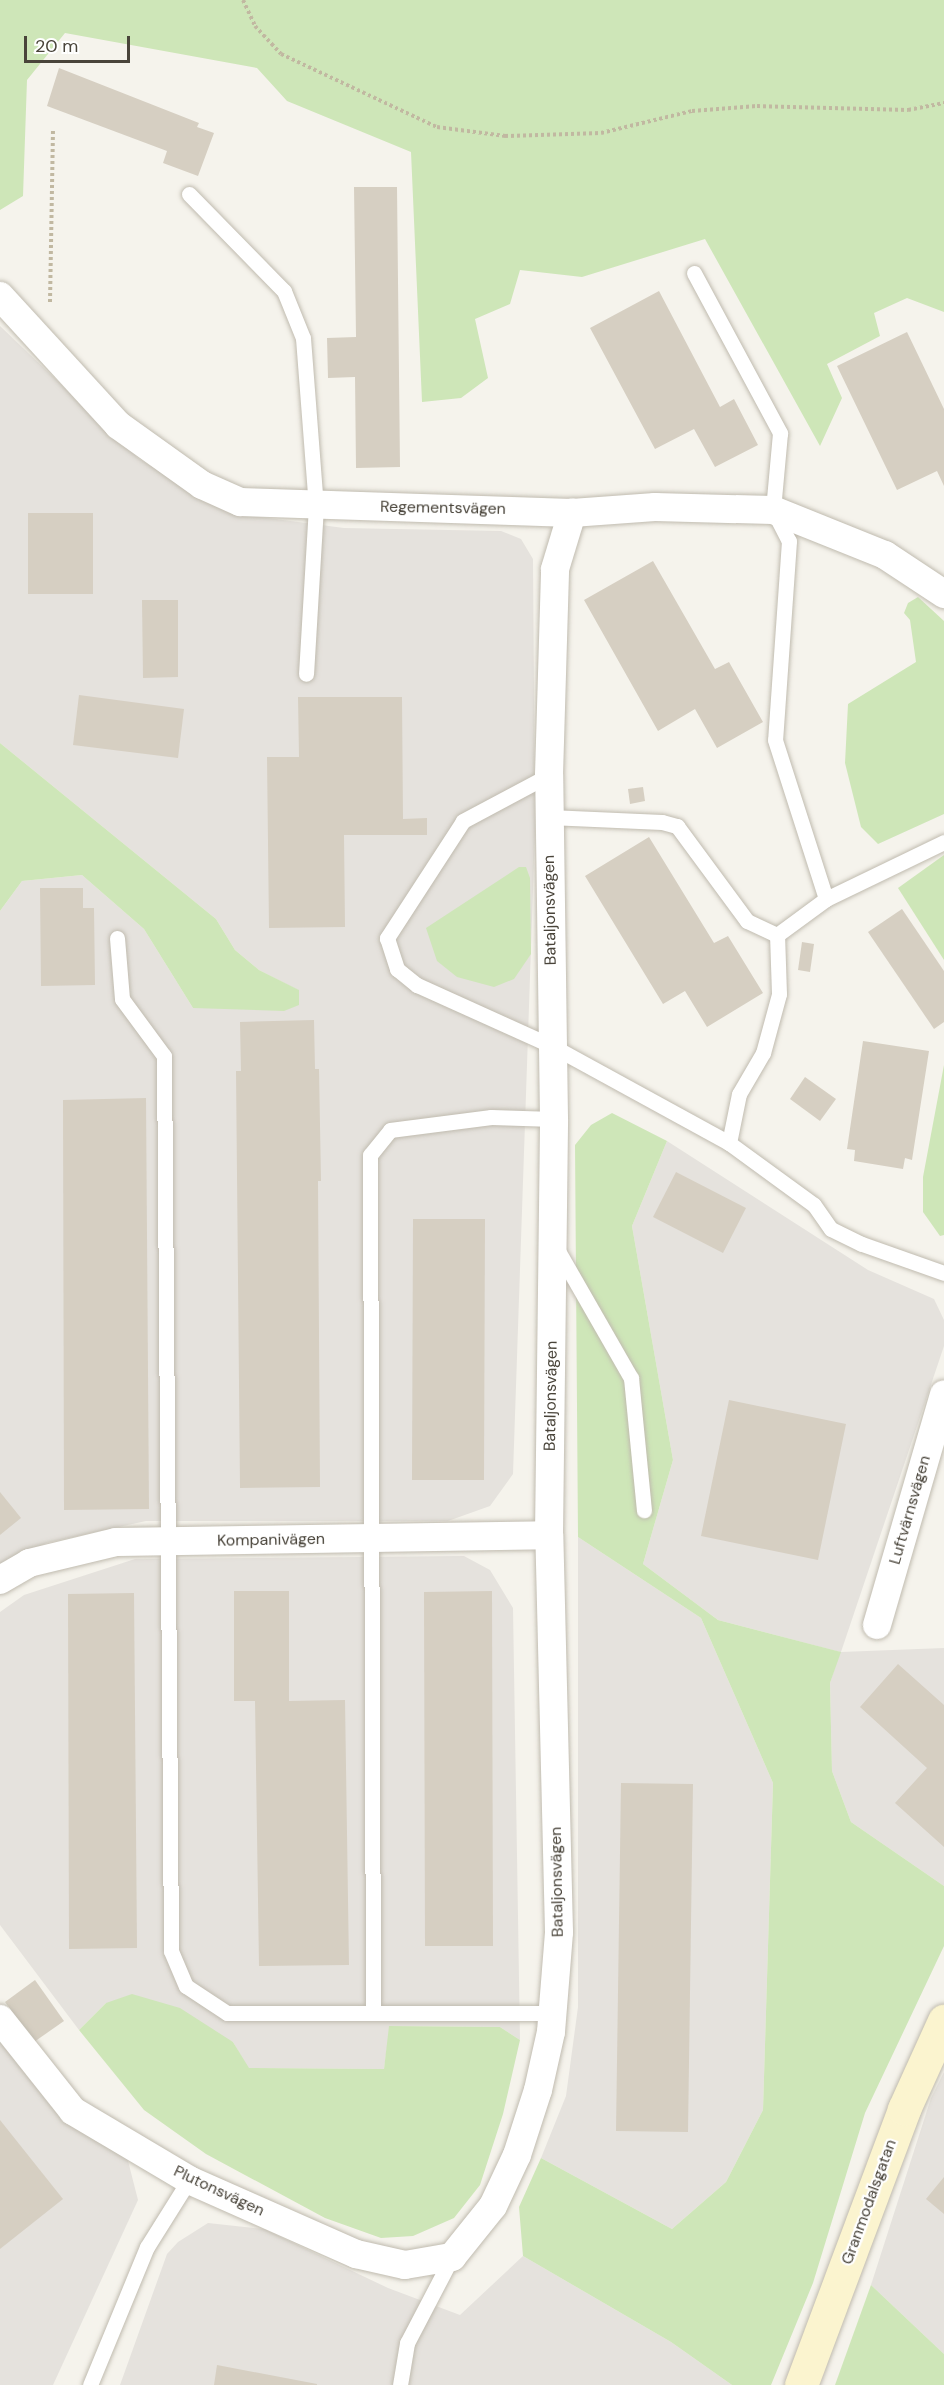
<!DOCTYPE html>
<meta charset="utf-8">
<style>
body{margin:0}
#map{position:relative;width:944px;height:2385px;overflow:hidden;background:#f5f3ec;font-family:"DM Sans",sans-serif}
div>[style]{position:absolute}
[style*='--x']{left:calc(var(--x)*1px);top:calc(var(--y)*1px);width:calc(var(--w)*1px);rotate:calc(var(--a)*1deg)}
.industrial>*{inset:0;background:#e5e2dd}
.green>*{inset:0;background:#cee6b8}
.building>*{inset:0;background:#d6cfc2}
.path>*{height:4px;margin-top:-2px;transform-origin:0;background:repeating-linear-gradient(90deg,#c1b8a1 0 3px,transparent 0 6px)}
.roads{filter:drop-shadow(0 0 2px #c0bbaf) drop-shadow(0 0 2px #c0bbaf)}
.lane>*{height:15px;margin:-7.5px;padding:0 7.5px;transform-origin:7.5px;border-radius:7.5px;background:#fff}
.street>*{height:28px;margin:-14px;padding:0 14px;transform-origin:14px;border-radius:14px;background:#fff}
.secondary>*{height:33px;margin:-16.5px;padding:0 16.5px;transform-origin:16.5px;border-radius:16.5px;background:#fbf4cf}
span{translate:-50% -50%;white-space:nowrap;text-align:center;line-height:1.15;-webkit-text-stroke:4.5px #fff;paint-order:stroke}
.street-label{font-size:16px;color:#49443a}
.scale{position:absolute;left:24px;top:36px;width:106px;height:27px;box-sizing:border-box;border:3px solid #49443a;border-top:0;padding-left:8px;font-size:18px;line-height:21px;white-space:nowrap;color:#49443a;-webkit-text-stroke:4px #fff;paint-order:stroke}
</style>
<div id="map">
<div class="industrial">
<i style="clip-path:polygon(0 326px,139px 459px,236px 514px,344px 528px,501px 531px,521px 539px,533px 559px,535px 831px,513px 1474px,490px 1506px,448px 1521px,146px 1521px,46px 1543px,0 1568px,0 911px,22px 881px,82px 875px,144px 929px,193px 1008px,298px 990px,259px 970px,235px 950px,216px 919px,0 743px)"></i>
<i style="clip-path:polygon(667px 1141px,868px 1270px,934px 1299px,944px 1320px,944px 1346px,841px 1652px,944px 1648px,944px 1886px,851px 1822px,832px 1771px,830px 1683px,840px 1652px,718px 1620px,643px 1564px,673px 1460px,632px 1226px)"></i>
<i style="clip-path:polygon(578px 1537px,701px 1618px,773px 1783px,763px 2110px,726px 2182px,672px 2229px,541px 2158px,566px 2096px,578px 2007px)"></i>
<i style="clip-path:polygon(464px 1556px,490px 1570px,513px 1608px,520px 2040px,500px 2027px,390px 2026px,384px 2069px,248px 2068px,233px 2042px,106px 2003px,79px 2030px,0 1925px,0 1612px,24px 1595px,135px 1559px)"></i>
<i style="clip-path:polygon(0 2038px,127px 2157px,138px 2200px,53px 2385px,0 2385px)"></i>
<i style="clip-path:polygon(944px 2072px,944px 2354px,871px 2285px,931px 2098px)"></i>
<i style="clip-path:polygon(208px 2223px,264px 2229px,388px 2288px,460px 2315px,523px 2256px,671px 2342px,732px 2385px,120px 2385px,167px 2254px,178px 2242px)"></i>
</div>
<div class="green">
<i style="clip-path:polygon(0 0,944px 0,944px 312px,907px 298px,874px 313px,880px 336px,827px 364px,842px 398px,820px 446px,705px 239px,582px 277px,520px 270px,510px 304px,475px 319px,488px 378px,461px 398px,422px 402px,411px 152px,287px 101px,257px 68px,65px 33px,27px 80px,23px 196px,0 210px)"></i>
<i style="clip-path:polygon(918px 597px,944px 621px,944px 814px,878px 844px,861px 827px,845px 763px,848px 704px,916px 662px,910px 620px,904px 613px,908px 603px)"></i>
<i style="clip-path:polygon(0 743px,216px 919px,235px 950px,259px 970px,299px 990px,299px 1005px,284px 1011px,193px 1008px,144px 929px,82px 875px,22px 881px,0 911px)"></i>
<i style="clip-path:polygon(944px 855px,944px 960px,898px 888px)"></i>
<i style="clip-path:polygon(519px 867px,526px 867px,530px 878px,531px 954px,514px 979px,494px 987px,457px 977px,437px 961px,426px 928px)"></i>
<i style="clip-path:polygon(944px 1065px,944px 1235px,940px 1236px,923px 1212px,923px 1177px)"></i>
<i style="clip-path:polygon(612px 1113px,667px 1141px,632px 1226px,673px 1460px,643px 1564px,718px 1620px,841px 1652px,830px 1683px,832px 1771px,851px 1822px,944px 1886px,944px 1946px,865px 2113px,813px 2283px,771px 2385px,732px 2385px,671px 2342px,523px 2256px,519px 2207px,541px 2158px,672px 2229px,726px 2182px,763px 2110px,773px 1783px,701px 1618px,578px 1537px,575px 1145px,591px 1125px)"></i>
<i style="clip-path:polygon(132px 1994px,180px 2008px,233px 2042px,249px 2068px,384px 2069px,389px 2026px,500px 2027px,520px 2040px,503px 2114px,480px 2185px,454px 2218px,413px 2236px,381px 2238px,325px 2218px,206px 2154px,144px 2110px,79px 2030px,106px 2003px)"></i>
<i style="clip-path:polygon(871px 2285px,944px 2354px,944px 2385px,835px 2385px)"></i>
</div>
<div class="building">
<i style="clip-path:polygon(59px 68px,199px 123px,197px 127px,214px 133px,198px 176px,163px 163px,167px 151px,47px 106px)"></i>
<i style="clip-path:polygon(354px 187px,397px 187px,400px 467px,356px 468px,355px 377px,328px 378px,327px 338px,356px 337px)"></i>
<i style="clip-path:polygon(659px 291px,720px 407px,734px 399px,758px 445px,715px 467px,694px 429px,655px 449px,590px 328px)"></i>
<i style="clip-path:polygon(907px 332px,944px 409px,944px 486px,937px 471px,897px 490px,837px 366px)"></i>
<i style="clip-path:polygon(28px 513px,93px 513px,93px 594px,28px 594px)"></i>
<i style="clip-path:polygon(653px 561px,715px 669px,729px 662px,763px 722px,717px 748px,695px 709px,658px 731px,584px 600px)"></i>
<i style="clip-path:polygon(142px 600px,178px 600px,178px 677px,143px 678px)"></i>
<i style="clip-path:polygon(79px 695px,184px 709px,178px 758px,73px 745px)"></i>
<i style="clip-path:polygon(298px 697px,402px 697px,403px 819px,427px 818px,427px 835px,344px 835px,345px 927px,269px 928px,267px 757px,299px 757px)"></i>
<i style="clip-path:polygon(643px 787px,645px 801px,630px 804px,628px 789px)"></i>
<i style="clip-path:polygon(649px 837px,714px 943px,728px 936px,763px 993px,707px 1027px,685px 991px,663px 1004px,585px 876px)"></i>
<i style="clip-path:polygon(40px 888px,83px 888px,83px 908px,94px 908px,95px 985px,41px 986px)"></i>
<i style="clip-path:polygon(902px 909px,944px 971px,944px 1022px,934px 1029px,868px 932px)"></i>
<i style="clip-path:polygon(802px 942px,814px 944px,810px 972px,798px 970px)"></i>
<i style="clip-path:polygon(314px 1020px,315px 1069px,319px 1069px,321px 1181px,318px 1181px,320px 1487px,240px 1488px,236px 1071px,241px 1071px,240px 1022px)"></i>
<i style="clip-path:polygon(863px 1041px,929px 1051px,912px 1160px,905px 1158px,903px 1169px,854px 1161px,855px 1150px,847px 1149px)"></i>
<i style="clip-path:polygon(805px 1077px,836px 1099px,820px 1121px,790px 1099px)"></i>
<i style="clip-path:polygon(146px 1098px,149px 1509px,64px 1510px,63px 1100px)"></i>
<i style="clip-path:polygon(676px 1172px,746px 1208px,723px 1253px,653px 1217px)"></i>
<i style="clip-path:polygon(413px 1219px,485px 1219px,484px 1480px,412px 1480px)"></i>
<i style="clip-path:polygon(729px 1400px,846px 1424px,818px 1560px,701px 1536px)"></i>
<i style="clip-path:polygon(0 1492px,21px 1518px,0 1535px)"></i>
<i style="clip-path:polygon(234px 1591px,289px 1591px,289px 1701px,345px 1700px,349px 1965px,259px 1966px,255px 1701px,234px 1701px)"></i>
<i style="clip-path:polygon(492px 1591px,493px 1946px,425px 1946px,424px 1592px)"></i>
<i style="clip-path:polygon(134px 1593px,137px 1948px,69px 1949px,68px 1594px)"></i>
<i style="clip-path:polygon(898px 1664px,944px 1705px,944px 1847px,895px 1803px,927px 1768px,860px 1707px)"></i>
<i style="clip-path:polygon(621px 1783px,693px 1784px,688px 2132px,616px 2131px)"></i>
<i style="clip-path:polygon(35px 1980px,64px 2021px,34px 2042px,5px 2002px)"></i>
<i style="clip-path:polygon(0 2120px,63px 2199px,0 2249px)"></i>
<i style="clip-path:polygon(944px 2177px,944px 2214px,926px 2199px)"></i>
<i style="clip-path:polygon(217px 2365px,317px 2384px,317px 2385px,214px 2385px)"></i>
</div>
<div class="path">
<i style="--x:243;--y:0;--w:29;--a:65"></i>
<i style="--x:255;--y:26;--w:38;--a:47"></i>
<i style="--x:281;--y:54;--w:172;--a:25.1"></i>
<i style="--x:437;--y:127;--w:69;--a:7.5"></i>
<i style="--x:505;--y:136;--w:96;--a:-1.8"></i>
<i style="--x:601;--y:133;--w:94;--a:-13.6"></i>
<i style="--x:692;--y:111;--w:65;--a:-4.4"></i>
<i style="--x:757;--y:106;--w:151;--a:1.5"></i>
<i style="--x:908;--y:110;--w:37;--a:-11"></i>
<i style="--x:50;--y:302;--w:174;--a:-89"></i>
</div>
<div class="roads">
<div class="lane">
<i style="--x:189;--y:194;--w:136;--a:45.6"></i>
<i style="--x:284;--y:291;--w:51;--a:68"></i>
<i style="--x:303;--y:338;--w:169;--a:85.6"></i>
<i style="--x:316;--y:506;--w:168;--a:93.4"></i>
<i style="--x:694;--y:273;--w:182;--a:61.7"></i>
<i style="--x:780;--y:433;--w:77;--a:95.2"></i>
<i style="--x:773;--y:510;--w:35;--a:63"></i>
<i style="--x:789;--y:541;--w:199;--a:94"></i>
<i style="--x:775;--y:740;--w:167;--a:72.2"></i>
<i style="--x:549;--y:775;--w:98;--a:151.9"></i>
<i style="--x:463;--y:821;--w:140;--a:123"></i>
<i style="--x:387;--y:938;--w:33;--a:72"></i>
<i style="--x:397;--y:969;--w:26;--a:39"></i>
<i style="--x:417;--y:985;--w:148;--a:24.3"></i>
<i style="--x:552;--y:1046;--w:202;--a:28.7"></i>
<i style="--x:729;--y:1143;--w:105;--a:36.1"></i>
<i style="--x:814;--y:1205;--w:29;--a:55"></i>
<i style="--x:831;--y:1229;--w:34;--a:26"></i>
<i style="--x:862;--y:1244;--w:87;--a:19.5"></i>
<i style="--x:549;--y:817;--w:113;--a:2.5"></i>
<i style="--x:662;--y:822;--w:16;--a:15"></i>
<i style="--x:677;--y:826;--w:118;--a:53.6"></i>
<i style="--x:747;--y:921;--w:33;--a:25"></i>
<i style="--x:117;--y:938;--w:61;--a:85.3"></i>
<i style="--x:122;--y:999;--w:71;--a:53.6"></i>
<i style="--x:164;--y:1056;--w:895;--a:89.55"></i>
<i style="--x:171;--y:1951;--w:38;--a:67"></i>
<i style="--x:186;--y:1986;--w:49;--a:33.4"></i>
<i style="--x:227;--y:2013;--w:325;--a:0"></i>
<i style="--x:729;--y:1143;--w:50;--a:-78.5"></i>
<i style="--x:739;--y:1094;--w:48;--a:-59.7"></i>
<i style="--x:763;--y:1053;--w:61;--a:-74.8"></i>
<i style="--x:779;--y:994;--w:59;--a:-91.9"></i>
<i style="--x:777;--y:935;--w:61;--a:-36.3"></i>
<i style="--x:826;--y:899;--w:131;--a:-25.8"></i>
<i style="--x:557;--y:1249;--w:149;--a:60.2"></i>
<i style="--x:631;--y:1378;--w:133;--a:84.4"></i>
<i style="--x:373;--y:2013;--w:858;--a:-90.2"></i>
<i style="--x:370;--y:1155;--w:32;--a:-51"></i>
<i style="--x:390;--y:1130;--w:102;--a:-7.3"></i>
<i style="--x:491;--y:1117;--w:63;--a:1.8"></i>
<i style="--x:90;--y:2385;--w:149;--a:-67.6"></i>
<i style="--x:147;--y:2247;--w:79;--a:-57.9"></i>
<i style="--x:400;--y:2385;--w:43;--a:-80.5"></i>
<i style="--x:407;--y:2343;--w:97;--a:-62.4"></i>
</div>
<div class="street">
<i style="--x:0;--y:296;--w:175;--a:47.5"></i>
<i style="--x:118;--y:425;--w:103;--a:35.5"></i>
<i style="--x:202;--y:485;--w:42;--a:24.1"></i>
<i style="--x:240;--y:502;--w:332;--a:1.9"></i>
<i style="--x:572;--y:513;--w:83;--a:-4.1"></i>
<i style="--x:655;--y:507;--w:118;--a:1.5"></i>
<i style="--x:773;--y:510;--w:121;--a:21.9"></i>
<i style="--x:885;--y:555;--w:71;--a:33.5"></i>
<i style="--x:0;--y:1580;--w:34;--a:-30"></i>
<i style="--x:29;--y:1563;--w:89;--a:-13.6"></i>
<i style="--x:116;--y:1542;--w:433;--a:-0.9"></i>
<i style="--x:877;--y:1625;--w:240;--a:-73.8"></i>
<i style="--x:0;--y:2019;--w:117;--a:51.6"></i>
<i style="--x:73;--y:2111;--w:135;--a:30.7"></i>
<i style="--x:189;--y:2180;--w:183;--a:23.9"></i>
<i style="--x:356;--y:2254;--w:50;--a:12.7"></i>
<i style="--x:405;--y:2265;--w:48;--a:-9.7"></i>
<i style="--x:452;--y:2257;--w:65;--a:-51.2"></i>
<i style="--x:493;--y:2206;--w:56;--a:-64.8"></i>
<i style="--x:517;--y:2155;--w:68;--a:-72.1"></i>
<i style="--x:538;--y:2090;--w:59;--a:-77.4"></i>
<i style="--x:551;--y:2032;--w:100;--a:-85.4"></i>
<i style="--x:559;--y:1932;--w:397;--a:-91.4"></i>
<i style="--x:549;--y:1535;--w:416;--a:-89.3"></i>
<i style="--x:554;--y:1119;--w:344;--a:-90.8"></i>
<i style="--x:549;--y:775;--w:206;--a:-88.3"></i>
<i style="--x:555;--y:569;--w:59;--a:-73.1"></i>
</div>
<div class="secondary">
<i style="--x:801;--y:2385;--w:295;--a:-69.5"></i>
<i style="--x:904;--y:2109;--w:97;--a:-65.6"></i>
</div>
</div>
<div class="street-label">
<span style="left:443px;top:508px;rotate:1deg">Regementsvägen</span>
<span style="left:550px;top:910px;rotate:-91deg">Bataljonsvägen</span>
<span style="left:551px;top:1396px;rotate:-89deg">Bataljonsvägen</span>
<span style="left:910px;top:1510px;rotate:-74deg">Luftvärnsvägen</span>
<span style="left:271px;top:1540px;rotate:-1deg">Kompanivägen</span>
<span style="left:557px;top:1882px;rotate:-91deg">Bataljonsvägen</span>
<span style="left:219px;top:2191px;rotate:25deg">Plutonsvägen</span>
<span style="left:869px;top:2202px;rotate:-70deg">Granmodalsgatan</span>
</div>
<div class="scale">20 m</div>
</div>
